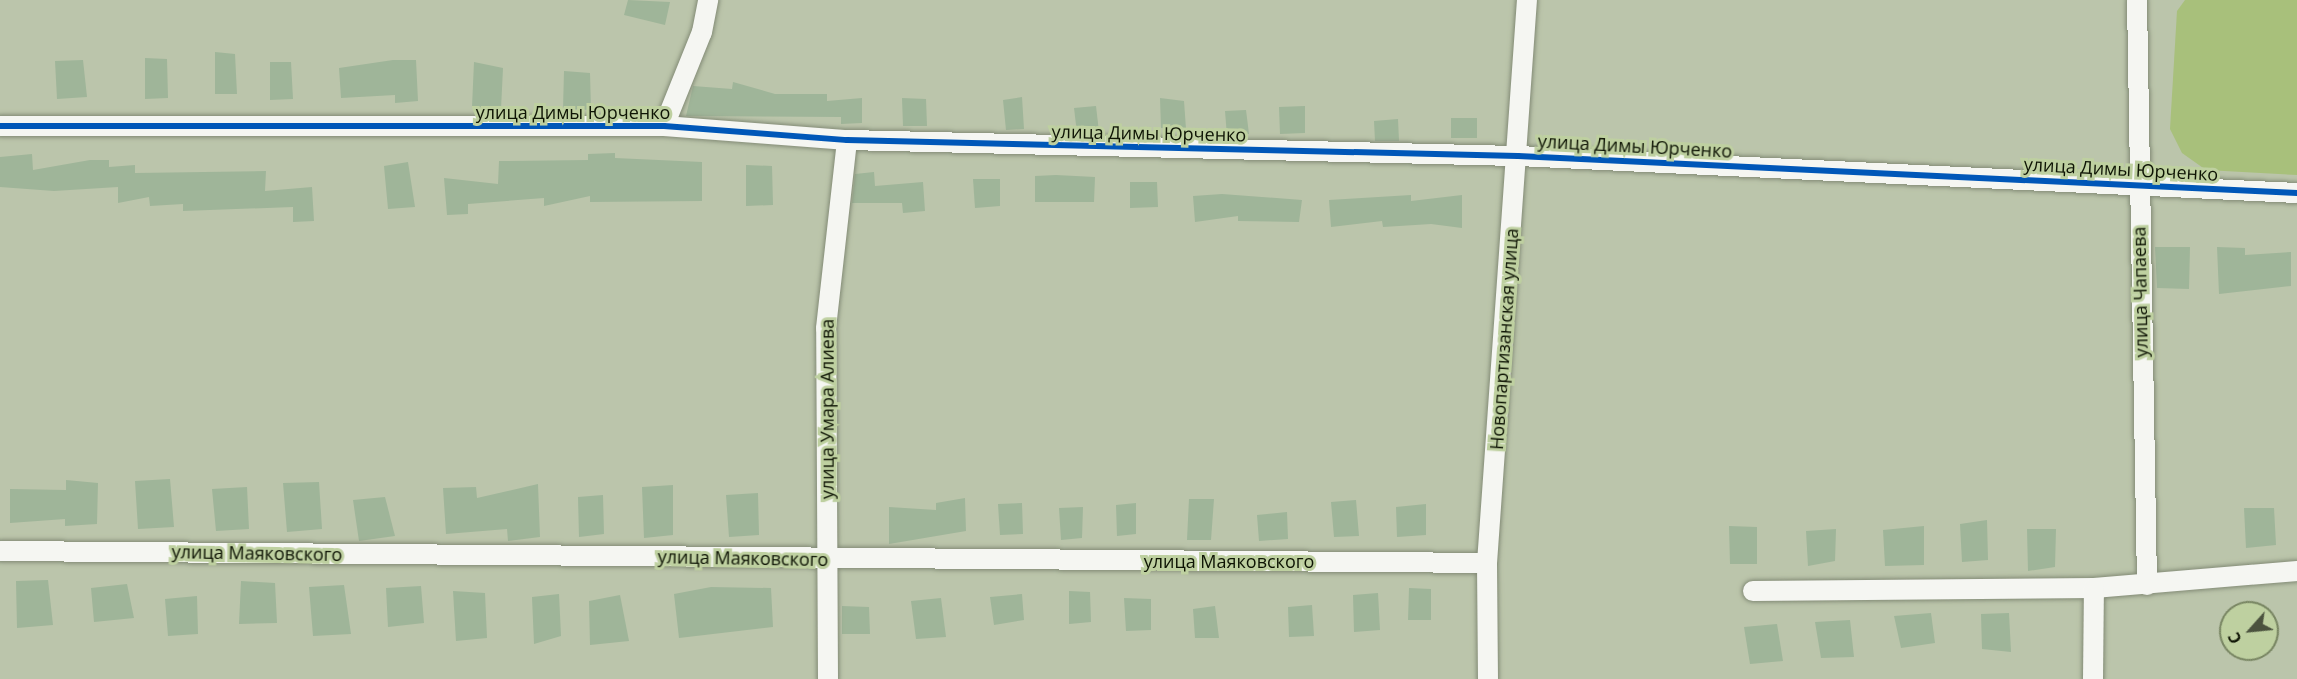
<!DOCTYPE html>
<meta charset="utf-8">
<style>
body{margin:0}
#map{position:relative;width:2297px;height:679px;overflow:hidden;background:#bbc5ab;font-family:"Open Sans",sans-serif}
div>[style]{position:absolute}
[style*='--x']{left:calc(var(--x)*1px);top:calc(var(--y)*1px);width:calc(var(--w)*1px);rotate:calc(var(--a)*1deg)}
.green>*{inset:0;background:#a8c07b}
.building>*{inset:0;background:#9fb599}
.roads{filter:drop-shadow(0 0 2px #838b76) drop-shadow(0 0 2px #838b76)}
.minor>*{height:20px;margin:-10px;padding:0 10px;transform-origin:10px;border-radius:10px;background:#f5f6f2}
.cycleway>*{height:6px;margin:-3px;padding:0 3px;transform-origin:3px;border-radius:3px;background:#0057b8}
span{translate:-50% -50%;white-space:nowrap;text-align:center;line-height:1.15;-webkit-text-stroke:6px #bed0a0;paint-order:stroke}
.street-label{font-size:18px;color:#0e1404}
.north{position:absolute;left:2219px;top:601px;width:60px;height:60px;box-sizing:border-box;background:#bed0a0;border:2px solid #788562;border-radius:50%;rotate:243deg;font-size:16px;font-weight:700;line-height:24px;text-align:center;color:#0e1404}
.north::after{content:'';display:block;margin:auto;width:21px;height:27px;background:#4b523e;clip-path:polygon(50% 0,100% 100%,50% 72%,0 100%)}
</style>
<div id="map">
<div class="green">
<i style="clip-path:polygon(2185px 0,2297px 0,2297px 175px,2206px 170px,2182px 153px,2170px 129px,2177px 11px)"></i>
</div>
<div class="building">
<i style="clip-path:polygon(628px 0,670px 2px,665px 25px,624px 15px)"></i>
<i style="clip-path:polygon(215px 52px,235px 54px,237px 94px,215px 94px)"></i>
<i style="clip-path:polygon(145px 58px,167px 59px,168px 98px,145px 99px)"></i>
<i style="clip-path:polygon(83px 60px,87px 97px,57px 99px,55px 61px)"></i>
<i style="clip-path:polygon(393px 60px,416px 60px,418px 101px,395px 103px,395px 95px,341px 98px,339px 68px)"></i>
<i style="clip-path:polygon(270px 62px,291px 62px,293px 99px,270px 100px)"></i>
<i style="clip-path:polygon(474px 62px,503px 68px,501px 109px,472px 107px)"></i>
<i style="clip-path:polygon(564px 71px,590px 73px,591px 110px,563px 109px)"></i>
<i style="clip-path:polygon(733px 82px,775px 94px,827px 94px,827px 101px,862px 98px,862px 123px,841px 124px,841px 117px,686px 116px,693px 86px,732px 89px)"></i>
<i style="clip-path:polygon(1022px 97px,1024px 129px,1006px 130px,1003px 100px)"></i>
<i style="clip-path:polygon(902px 98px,926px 99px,927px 126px,903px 126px)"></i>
<i style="clip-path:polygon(1160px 98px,1184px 101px,1186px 129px,1161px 128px)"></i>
<i style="clip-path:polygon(1096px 106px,1099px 132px,1077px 133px,1074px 108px)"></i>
<i style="clip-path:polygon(1305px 106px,1305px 133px,1280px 134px,1279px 107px)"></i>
<i style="clip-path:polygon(1246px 110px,1249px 134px,1227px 136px,1225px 111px)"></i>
<i style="clip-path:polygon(1451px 118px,1477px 118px,1477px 138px,1451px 138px)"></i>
<i style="clip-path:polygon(1398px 119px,1399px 141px,1375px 141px,1374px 121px)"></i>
<i style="clip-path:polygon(615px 153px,615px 158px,702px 162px,702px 201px,590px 202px,590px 196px,544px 206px,544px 198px,468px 204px,468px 214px,447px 215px,444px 178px,498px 184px,499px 161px,588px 160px,588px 154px)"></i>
<i style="clip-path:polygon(32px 154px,33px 170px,90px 160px,109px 160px,109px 167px,135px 165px,135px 173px,266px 171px,265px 191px,312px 187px,314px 221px,293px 222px,293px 207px,183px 211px,183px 204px,150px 206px,149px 197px,118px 203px,118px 187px,54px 191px,0 187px,0 157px)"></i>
<i style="clip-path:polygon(408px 162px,415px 207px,388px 209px,384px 166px)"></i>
<i style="clip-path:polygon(746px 165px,772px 166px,773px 205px,746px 206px)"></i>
<i style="clip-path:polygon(874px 172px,875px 186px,923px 182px,925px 211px,903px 213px,902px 203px,852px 203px,855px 174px)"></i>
<i style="clip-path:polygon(1056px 175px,1095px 177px,1094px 202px,1035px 202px,1035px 176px)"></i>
<i style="clip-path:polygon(973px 179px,1000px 179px,1000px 206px,975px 208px)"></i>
<i style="clip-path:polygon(1130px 182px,1157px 182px,1158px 207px,1130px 208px)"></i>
<i style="clip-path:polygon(1222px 194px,1302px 200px,1299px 222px,1238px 221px,1238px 216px,1195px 222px,1193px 196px)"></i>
<i style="clip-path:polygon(1411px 195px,1411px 201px,1462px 195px,1462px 228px,1431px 224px,1383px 227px,1382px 221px,1331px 227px,1329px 200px)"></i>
<i style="clip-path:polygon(2155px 247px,2190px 247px,2189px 289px,2157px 288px)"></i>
<i style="clip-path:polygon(2217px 247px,2245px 248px,2245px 255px,2291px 252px,2291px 286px,2219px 294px)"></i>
<i style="clip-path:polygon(170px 479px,174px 527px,138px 529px,135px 481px)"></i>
<i style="clip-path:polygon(66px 480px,98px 483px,97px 524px,65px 526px,65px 519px,10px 523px,10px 489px,66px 490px)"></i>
<i style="clip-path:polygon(319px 482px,322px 529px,287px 532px,283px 483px)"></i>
<i style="clip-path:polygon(538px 484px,540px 537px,508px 541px,507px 529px,446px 534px,443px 488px,476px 487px,477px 498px)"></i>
<i style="clip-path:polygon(673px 485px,673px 535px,644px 538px,642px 487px)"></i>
<i style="clip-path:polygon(247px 487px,249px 529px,216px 531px,212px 489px)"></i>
<i style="clip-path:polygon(758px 493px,759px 535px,729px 537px,726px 495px)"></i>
<i style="clip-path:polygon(603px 495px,604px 534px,579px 537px,578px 497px)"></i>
<i style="clip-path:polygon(385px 497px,395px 536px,359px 541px,353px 500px)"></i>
<i style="clip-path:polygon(965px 498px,966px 531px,889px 544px,889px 507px,936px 510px,936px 503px)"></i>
<i style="clip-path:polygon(1189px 499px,1214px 499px,1211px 540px,1187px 540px)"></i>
<i style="clip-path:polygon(1356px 500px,1359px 536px,1334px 537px,1331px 502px)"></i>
<i style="clip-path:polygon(1022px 503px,1023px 534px,1000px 535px,998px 504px)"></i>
<i style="clip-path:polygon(1136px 503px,1136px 534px,1117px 536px,1116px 505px)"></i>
<i style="clip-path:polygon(1426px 504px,1426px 535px,1397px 537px,1396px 507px)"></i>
<i style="clip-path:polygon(1083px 507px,1082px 538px,1061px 540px,1059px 508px)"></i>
<i style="clip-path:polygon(2244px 508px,2274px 508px,2276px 545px,2246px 548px)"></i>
<i style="clip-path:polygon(1287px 512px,1288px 539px,1259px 541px,1257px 515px)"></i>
<i style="clip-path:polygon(1987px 520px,1988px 560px,1962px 562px,1960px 524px)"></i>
<i style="clip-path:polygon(1729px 526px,1757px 527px,1757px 564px,1730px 564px)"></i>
<i style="clip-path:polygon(1924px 526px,1924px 565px,1885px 566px,1883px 530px)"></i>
<i style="clip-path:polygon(1836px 529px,1835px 561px,1808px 566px,1806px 531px)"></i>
<i style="clip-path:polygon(2027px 529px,2056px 529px,2055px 567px,2028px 571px)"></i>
<i style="clip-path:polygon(48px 580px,53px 625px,17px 628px,16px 581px)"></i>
<i style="clip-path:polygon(241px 581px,275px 583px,277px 623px,239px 624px)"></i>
<i style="clip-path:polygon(127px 584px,134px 618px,94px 622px,91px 588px)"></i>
<i style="clip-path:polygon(344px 585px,351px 634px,313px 636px,309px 587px)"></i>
<i style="clip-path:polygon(421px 586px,424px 623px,388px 627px,386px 588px)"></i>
<i style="clip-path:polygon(711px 587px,771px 588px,773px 627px,679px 638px,674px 594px)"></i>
<i style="clip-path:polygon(1409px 588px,1431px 589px,1431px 620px,1408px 620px)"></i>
<i style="clip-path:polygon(453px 591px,485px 593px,487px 638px,456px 641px)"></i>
<i style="clip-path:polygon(1069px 591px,1090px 592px,1091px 622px,1069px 624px)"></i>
<i style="clip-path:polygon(1378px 593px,1380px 630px,1354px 632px,1353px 595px)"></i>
<i style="clip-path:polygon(559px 594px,561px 636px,534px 644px,532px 597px)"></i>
<i style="clip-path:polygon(1022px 594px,1024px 620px,994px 625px,990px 597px)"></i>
<i style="clip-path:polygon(620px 595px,629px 641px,590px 645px,589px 601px)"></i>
<i style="clip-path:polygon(197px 596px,198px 634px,168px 636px,165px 599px)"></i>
<i style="clip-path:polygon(941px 598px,946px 637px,916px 639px,911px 601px)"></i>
<i style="clip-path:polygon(1124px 598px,1151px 599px,1151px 630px,1126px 631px)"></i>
<i style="clip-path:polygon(1312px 605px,1314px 636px,1289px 637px,1288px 607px)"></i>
<i style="clip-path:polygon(842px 606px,869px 607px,870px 634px,842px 634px)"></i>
<i style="clip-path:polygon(1215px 606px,1219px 638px,1195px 638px,1193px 609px)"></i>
<i style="clip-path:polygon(1931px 613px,1935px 643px,1901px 648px,1894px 616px)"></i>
<i style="clip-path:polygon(2009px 613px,2011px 652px,1982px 649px,1981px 614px)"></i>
<i style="clip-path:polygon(1850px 620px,1854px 657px,1821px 658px,1815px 622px)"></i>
<i style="clip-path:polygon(1777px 624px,1783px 661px,1750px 664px,1744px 627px)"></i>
</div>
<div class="roads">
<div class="minor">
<i style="--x:2137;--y:0;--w:585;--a:89.02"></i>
<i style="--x:0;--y:126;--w:664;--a:0"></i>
<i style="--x:664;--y:126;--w:184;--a:4.4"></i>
<i style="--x:847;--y:140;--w:671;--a:1.37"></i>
<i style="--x:1518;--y:156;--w:780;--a:2.72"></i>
<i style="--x:664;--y:126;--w:101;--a:-68"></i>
<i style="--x:702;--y:32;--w:33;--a:-79"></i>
<i style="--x:0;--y:551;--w:1487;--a:0.46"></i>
<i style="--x:1753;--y:591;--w:341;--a:-0.5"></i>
<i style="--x:2094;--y:588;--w:204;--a:-4.8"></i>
<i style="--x:828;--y:679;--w:351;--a:-90.3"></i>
<i style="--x:826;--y:328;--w:189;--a:-83.6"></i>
<i style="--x:1488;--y:679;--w:116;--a:-90.5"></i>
<i style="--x:1487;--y:563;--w:564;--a:-85.94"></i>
<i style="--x:2093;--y:679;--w:91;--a:-89.4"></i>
</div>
</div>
<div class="cycleway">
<i style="--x:0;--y:126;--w:664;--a:0"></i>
<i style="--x:664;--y:126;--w:184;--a:4.4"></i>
<i style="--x:847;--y:140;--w:671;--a:1.37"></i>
<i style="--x:1518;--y:156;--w:780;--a:2.72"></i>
</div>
<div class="street-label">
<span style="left:573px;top:112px">улица Димы Юрченко</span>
<span style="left:1149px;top:133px;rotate:1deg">улица Димы Юрченко</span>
<span style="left:1635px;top:146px;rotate:3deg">улица Димы Юрченко</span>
<span style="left:2121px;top:169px;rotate:3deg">улица Димы Юрченко</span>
<span style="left:2140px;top:292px;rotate:-91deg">улица Чапаева</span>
<span style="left:1504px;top:339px;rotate:-86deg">Новопартизанская улица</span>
<span style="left:827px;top:409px;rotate:-90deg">улица Умара Алиева</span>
<span style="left:257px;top:553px;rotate:1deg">улица Маяковского</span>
<span style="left:743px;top:558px;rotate:1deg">улица Маяковского</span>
<span style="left:1229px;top:561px">улица Маяковского</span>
</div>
<div class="north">С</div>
</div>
